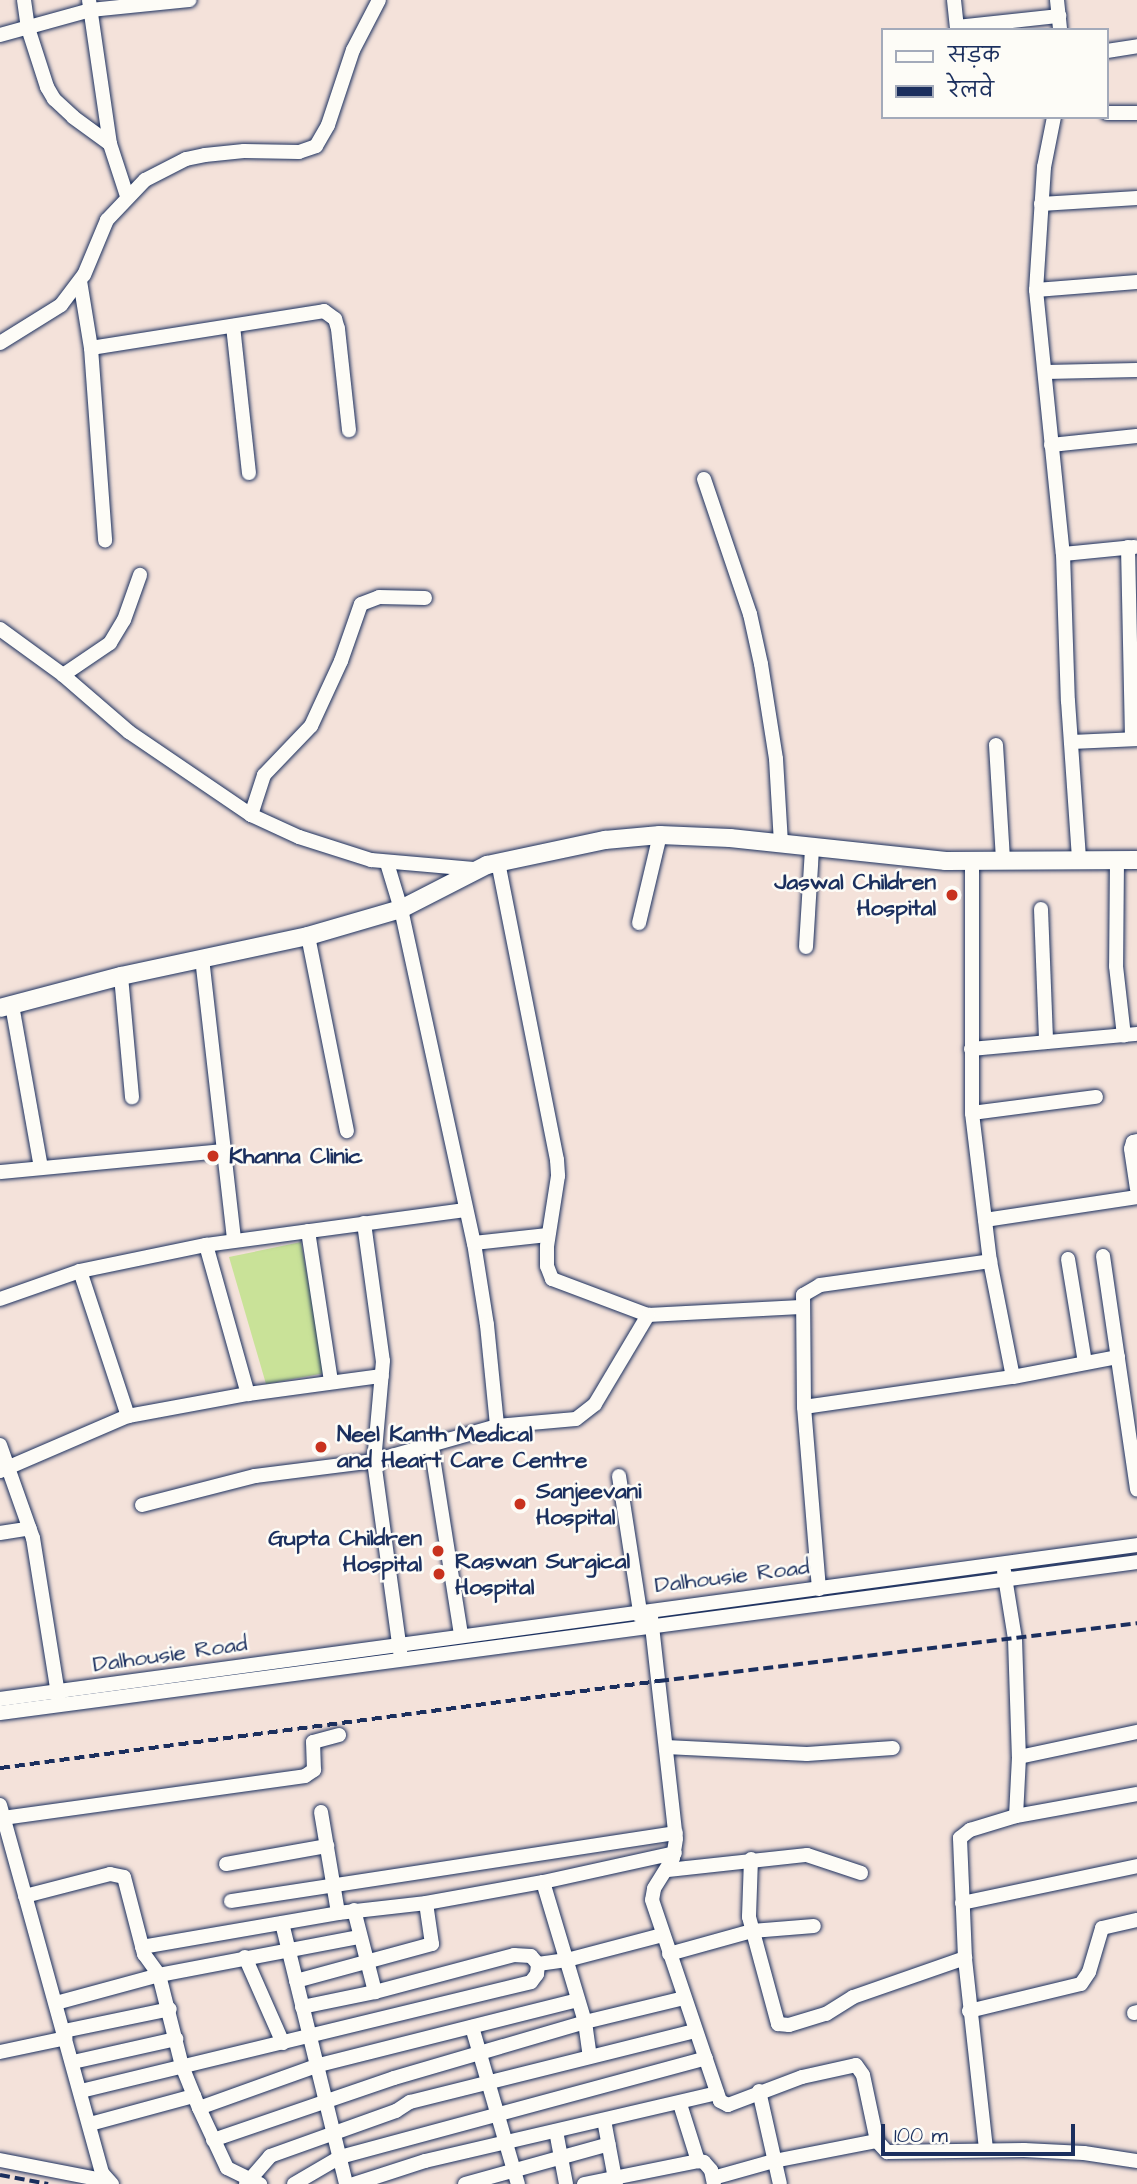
<!DOCTYPE html>
<meta charset="utf-8">
<style>
body{margin:0}
#map{position:relative;width:1137px;height:2184px;overflow:hidden;background:#f4e2da;font-family:"Architects Daughter","Playpen Sans Deva",sans-serif}
div>[style]{position:absolute}
[style*='--x']{left:calc(var(--x)*1px);top:calc(var(--y)*1px);width:calc(var(--w)*1px);rotate:calc(var(--a)*1deg)}
.green>*{inset:0;background:#c9e298}
.roads{filter:drop-shadow(0 0 2px #1b2f5e) drop-shadow(0 0 2px #1b2f5e)}
.minor>*{height:14px;margin:-7px;padding:0 7px;transform-origin:7px;border-radius:7px;background:#fdfcf7}
.major>*{height:18px;margin:-9px;padding:0 9px;transform-origin:9px;border-radius:9px;background:#fdfcf7}
.rail>*{height:3.5px;margin-top:-1.75px;transform-origin:0;background:repeating-linear-gradient(90deg,#1b2f5e 0 10px,transparent 0 15px)}
.dots>*{width:19px;height:19px;translate:-50% -50%;box-sizing:border-box;border:4px solid #fdfcf7;border-radius:50%}
span{translate:-50% -50%;white-space:nowrap;text-align:center;line-height:1.15;-webkit-text-stroke:5px #fdfcf7;paint-order:stroke}
.poi-label{font-size:23px;color:#1b2f5e;font-weight:700}
.right{translate:-100% -50%;text-align:right}
.left{translate:0 -50%;text-align:left}
.street-label{font-size:23px;color:#1b2f5e}
.legend{position:absolute;left:881px;top:28px;width:228px;height:91px;box-sizing:border-box;background:#fdfcf7;border:2px solid #a3aaba;margin:0;padding:9px 12px;list-style:none;font-size:21px;color:#1b2f5e}
.legend li{display:flex;align-items:center;gap:14px;height:35px}
.legend b{width:35px;border:2px solid #a3aaba}
.scale{position:absolute;left:881px;top:2124px;width:194px;height:32px;box-sizing:border-box;border:4px solid #1b2f5e;border-top:0;padding-left:9px;font-size:21px;line-height:24px;white-space:nowrap;color:#1b2f5e;-webkit-text-stroke:5px #fdfcf7;paint-order:stroke}
</style>
<div id="map">
<div class="green">
<i style="clip-path:polygon(301px 1242px,325px 1373px,266px 1384px,229px 1257px)"></i>
</div>
<div class="roads">
<div class="minor">
<i style="--x:24;--y:0;--w:28;--a:82"></i>
<i style="--x:28;--y:28;--w:62;--a:72.1"></i>
<i style="--x:47;--y:87;--w:14;--a:60"></i>
<i style="--x:54;--y:99;--w:26;--a:43"></i>
<i style="--x:73;--y:117;--w:46;--a:36.1"></i>
<i style="--x:89;--y:0;--w:146;--a:81.7"></i>
<i style="--x:110;--y:144;--w:55;--a:71.9"></i>
<i style="--x:954;--y:0;--w:27;--a:84"></i>
<i style="--x:957;--y:27;--w:103;--a:-6.2"></i>
<i style="--x:1057;--y:0;--w:30;--a:84"></i>
<i style="--x:0;--y:35;--w:93;--a:-15.5"></i>
<i style="--x:90;--y:10;--w:100;--a:-5.8"></i>
<i style="--x:1107;--y:51;--w:30;--a:-9"></i>
<i style="--x:1107;--y:113;--w:30;--a:0"></i>
<i style="--x:1054;--y:117;--w:51;--a:101.3"></i>
<i style="--x:1044;--y:167;--w:123;--a:93.7"></i>
<i style="--x:1036;--y:290;--w:265;--a:84.2"></i>
<i style="--x:1063;--y:554;--w:147;--a:88.1"></i>
<i style="--x:1068;--y:701;--w:159;--a:86"></i>
<i style="--x:1041;--y:204;--w:96;--a:-3.6"></i>
<i style="--x:80;--y:281;--w:68;--a:80.7"></i>
<i style="--x:91;--y:348;--w:193;--a:85.8"></i>
<i style="--x:1036;--y:290;--w:101;--a:-4.5"></i>
<i style="--x:233;--y:326;--w:148;--a:83.8"></i>
<i style="--x:0;--y:343;--w:72;--a:-31.9"></i>
<i style="--x:61;--y:305;--w:38;--a:-53"></i>
<i style="--x:84;--y:275;--w:60;--a:-67.3"></i>
<i style="--x:107;--y:220;--w:55;--a:-46.5"></i>
<i style="--x:145;--y:180;--w:46;--a:-27.1"></i>
<i style="--x:186;--y:159;--w:19;--a:-12"></i>
<i style="--x:205;--y:155;--w:39;--a:-6"></i>
<i style="--x:244;--y:151;--w:55;--a:1"></i>
<i style="--x:299;--y:152;--w:18;--a:-19"></i>
<i style="--x:316;--y:146;--w:24;--a:-60"></i>
<i style="--x:328;--y:125;--w:79;--a:-71.6"></i>
<i style="--x:353;--y:50;--w:56;--a:-62.5"></i>
<i style="--x:91;--y:348;--w:236;--a:-9"></i>
<i style="--x:324;--y:311;--w:14;--a:36"></i>
<i style="--x:335;--y:319;--w:10;--a:73"></i>
<i style="--x:338;--y:329;--w:102;--a:83.8"></i>
<i style="--x:1046;--y:372;--w:91;--a:-1.3"></i>
<i style="--x:1051;--y:445;--w:86;--a:-6"></i>
<i style="--x:704;--y:479;--w:143;--a:71.2"></i>
<i style="--x:750;--y:614;--w:51;--a:77.6"></i>
<i style="--x:761;--y:664;--w:96;--a:81"></i>
<i style="--x:776;--y:759;--w:85;--a:86.6"></i>
<i style="--x:1128;--y:547;--w:192;--a:88.8"></i>
<i style="--x:1063;--y:554;--w:72;--a:-5.6"></i>
<i style="--x:0;--y:629;--w:78;--a:36.1"></i>
<i style="--x:63;--y:675;--w:87;--a:40.8"></i>
<i style="--x:129;--y:732;--w:148;--a:34.2"></i>
<i style="--x:251;--y:815;--w:53;--a:24.6"></i>
<i style="--x:299;--y:837;--w:76;--a:17.7"></i>
<i style="--x:371;--y:860;--w:103;--a:5"></i>
<i style="--x:63;--y:675;--w:57;--a:-34.2"></i>
<i style="--x:110;--y:643;--w:27;--a:-59"></i>
<i style="--x:124;--y:620;--w:48;--a:-70.4"></i>
<i style="--x:1073;--y:742;--w:64;--a:-2.7"></i>
<i style="--x:996;--y:745;--w:116;--a:86.5"></i>
<i style="--x:251;--y:815;--w:42;--a:-72"></i>
<i style="--x:264;--y:775;--w:68;--a:-46.2"></i>
<i style="--x:311;--y:726;--w:72;--a:-65.2"></i>
<i style="--x:341;--y:661;--w:60;--a:-70.7"></i>
<i style="--x:361;--y:604;--w:19;--a:-21"></i>
<i style="--x:379;--y:597;--w:46;--a:1.2"></i>
<i style="--x:1117;--y:860;--w:106;--a:90.5"></i>
<i style="--x:1116;--y:966;--w:70;--a:83.5"></i>
<i style="--x:498;--y:862;--w:304;--a:78.8"></i>
<i style="--x:557;--y:1160;--w:16;--a:86"></i>
<i style="--x:558;--y:1176;--w:71;--a:98.9"></i>
<i style="--x:547;--y:1246;--w:20;--a:90"></i>
<i style="--x:547;--y:1266;--w:14;--a:69"></i>
<i style="--x:552;--y:1279;--w:103;--a:20.6"></i>
<i style="--x:648;--y:1315;--w:153;--a:-3"></i>
<i style="--x:972;--y:862;--w:251;--a:90"></i>
<i style="--x:972;--y:1113;--w:149;--a:83.1"></i>
<i style="--x:990;--y:1261;--w:118;--a:78.8"></i>
<i style="--x:387;--y:863;--w:48;--a:73.1"></i>
<i style="--x:401;--y:909;--w:342;--a:77.7"></i>
<i style="--x:474;--y:1243;--w:83;--a:81"></i>
<i style="--x:487;--y:1325;--w:101;--a:84.3"></i>
<i style="--x:1041;--y:909;--w:133;--a:87.8"></i>
<i style="--x:639;--y:923;--w:90;--a:-76.6"></i>
<i style="--x:308;--y:936;--w:199;--a:78.7"></i>
<i style="--x:806;--y:947;--w:99;--a:-86.5"></i>
<i style="--x:202;--y:958;--w:284;--a:83.5"></i>
<i style="--x:121;--y:976;--w:122;--a:84.8"></i>
<i style="--x:12;--y:1005;--w:165;--a:79.9"></i>
<i style="--x:971;--y:1049;--w:167;--a:-5.2"></i>
<i style="--x:972;--y:1113;--w:125;--a:-7.4"></i>
<i style="--x:1137;--y:1141;--w:4;--a:166"></i>
<i style="--x:1133;--y:1142;--w:7;--a:106"></i>
<i style="--x:1131;--y:1149;--w:40;--a:81.5"></i>
<i style="--x:0;--y:1172;--w:223;--a:-5.4"></i>
<i style="--x:985;--y:1220;--w:154;--a:-8.6"></i>
<i style="--x:364;--y:1223;--w:139;--a:82.2"></i>
<i style="--x:383;--y:1361;--w:100;--a:95.1"></i>
<i style="--x:374;--y:1461;--w:193;--a:82.2"></i>
<i style="--x:308;--y:1231;--w:152;--a:81.3"></i>
<i style="--x:474;--y:1243;--w:74;--a:-6.2"></i>
<i style="--x:206;--y:1245;--w:155;--a:74.3"></i>
<i style="--x:1103;--y:1256;--w:236;--a:81.7"></i>
<i style="--x:1068;--y:1259;--w:105;--a:80.7"></i>
<i style="--x:80;--y:1271;--w:153;--a:71.7"></i>
<i style="--x:128;--y:1416;--w:122;--a:-10.4"></i>
<i style="--x:248;--y:1394;--w:135;--a:-7.7"></i>
<i style="--x:0;--y:1299;--w:85;--a:-19.3"></i>
<i style="--x:80;--y:1271;--w:129;--a:-11.7"></i>
<i style="--x:206;--y:1245;--w:262;--a:-7.7"></i>
<i style="--x:804;--y:1407;--w:211;--a:-8.2"></i>
<i style="--x:1013;--y:1377;--w:107;--a:-10.8"></i>
<i style="--x:0;--y:1445;--w:99;--a:70.5"></i>
<i style="--x:33;--y:1538;--w:164;--a:80.9"></i>
<i style="--x:431;--y:1445;--w:192;--a:81"></i>
<i style="--x:0;--y:1471;--w:139;--a:-23.3"></i>
<i style="--x:619;--y:1476;--w:144;--a:81.2"></i>
<i style="--x:142;--y:1505;--w:117;--a:-14.4"></i>
<i style="--x:255;--y:1476;--w:120;--a:-7.2"></i>
<i style="--x:374;--y:1461;--w:128;--a:-15.9"></i>
<i style="--x:497;--y:1426;--w:79;--a:-5.1"></i>
<i style="--x:576;--y:1419;--w:24;--a:-38"></i>
<i style="--x:595;--y:1404;--w:104;--a:-59.2"></i>
<i style="--x:0;--y:1533;--w:30;--a:-9"></i>
<i style="--x:1004;--y:1571;--w:69;--a:80.8"></i>
<i style="--x:1015;--y:1639;--w:118;--a:88.1"></i>
<i style="--x:1019;--y:1757;--w:59;--a:92.9"></i>
<i style="--x:819;--y:1589;--w:183;--a:-94.7"></i>
<i style="--x:804;--y:1407;--w:112;--a:-90.5"></i>
<i style="--x:803;--y:1295;--w:20;--a:-30"></i>
<i style="--x:820;--y:1285;--w:172;--a:-8"></i>
<i style="--x:651;--y:1617;--w:223;--a:83.6"></i>
<i style="--x:676;--y:1839;--w:19;--a:99"></i>
<i style="--x:673;--y:1858;--w:36;--a:122"></i>
<i style="--x:654;--y:1889;--w:11;--a:100"></i>
<i style="--x:652;--y:1900;--w:212;--a:71.3"></i>
<i style="--x:720;--y:2101;--w:9;--a:27"></i>
<i style="--x:728;--y:2105;--w:79;--a:-20.7"></i>
<i style="--x:802;--y:2077;--w:55;--a:-12.5"></i>
<i style="--x:856;--y:2065;--w:12;--a:55"></i>
<i style="--x:863;--y:2075;--w:67;--a:78"></i>
<i style="--x:877;--y:2141;--w:15;--a:48"></i>
<i style="--x:887;--y:2152;--w:137;--a:-0.8"></i>
<i style="--x:1024;--y:2150;--w:60;--a:2.9"></i>
<i style="--x:1084;--y:2153;--w:54;--a:8.6"></i>
<i style="--x:0;--y:1699;--w:1147;--a:-7.71"></i>
<i style="--x:0;--y:1713;--w:1147;--a:-7.56"></i>
<i style="--x:666;--y:1747;--w:141;--a:2.8"></i>
<i style="--x:807;--y:1754;--w:86;--a:-4"></i>
<i style="--x:1019;--y:1757;--w:121;--a:-12"></i>
<i style="--x:0;--y:1805;--w:382;--a:74.5"></i>
<i style="--x:102;--y:2173;--w:15;--a:48"></i>
<i style="--x:321;--y:1812;--w:102;--a:80.4"></i>
<i style="--x:3;--y:1818;--w:305;--a:-7.9"></i>
<i style="--x:305;--y:1776;--w:11;--a:-34"></i>
<i style="--x:314;--y:1770;--w:28;--a:-92"></i>
<i style="--x:313;--y:1742;--w:27;--a:-15"></i>
<i style="--x:751;--y:1859;--w:58;--a:92"></i>
<i style="--x:749;--y:1917;--w:111;--a:74.8"></i>
<i style="--x:778;--y:2024;--w:11;--a:5"></i>
<i style="--x:789;--y:2025;--w:39;--a:-17"></i>
<i style="--x:826;--y:2014;--w:32;--a:-32"></i>
<i style="--x:853;--y:1997;--w:119;--a:-19.2"></i>
<i style="--x:226;--y:1864;--w:103;--a:-10.1"></i>
<i style="--x:668;--y:1870;--w:140;--a:-6.2"></i>
<i style="--x:807;--y:1855;--w:57;--a:18.4"></i>
<i style="--x:543;--y:1882;--w:146;--a:73.3"></i>
<i style="--x:585;--y:2022;--w:35;--a:82"></i>
<i style="--x:25;--y:1896;--w:88;--a:-14.5"></i>
<i style="--x:110;--y:1874;--w:14;--a:12"></i>
<i style="--x:124;--y:1877;--w:80;--a:75.4"></i>
<i style="--x:144;--y:1954;--w:26;--a:54"></i>
<i style="--x:159;--y:1975;--w:94;--a:75.8"></i>
<i style="--x:182;--y:2066;--w:45;--a:68"></i>
<i style="--x:199;--y:2108;--w:66;--a:65"></i>
<i style="--x:227;--y:2168;--w:37;--a:26"></i>
<i style="--x:231;--y:1901;--w:450;--a:-8.7"></i>
<i style="--x:962;--y:1903;--w:179;--a:-11.9"></i>
<i style="--x:354;--y:1910;--w:85;--a:75.6"></i>
<i style="--x:282;--y:1923;--w:269;--a:76.2"></i>
<i style="--x:142;--y:1947;--w:199;--a:-9.8"></i>
<i style="--x:338;--y:1913;--w:89;--a:-6.5"></i>
<i style="--x:426;--y:1903;--w:119;--a:-10.2"></i>
<i style="--x:543;--y:1882;--w:135;--a:-12.4"></i>
<i style="--x:669;--y:1954;--w:86;--a:-15.5"></i>
<i style="--x:752;--y:1931;--w:62;--a:-4.6"></i>
<i style="--x:245;--y:1957;--w:94;--a:66.2"></i>
<i style="--x:296;--y:1981;--w:141;--a:-15.2"></i>
<i style="--x:432;--y:1944;--w:41;--a:-98.3"></i>
<i style="--x:56;--y:2003;--w:107;--a:-15.2"></i>
<i style="--x:159;--y:1975;--w:204;--a:-10.8"></i>
<i style="--x:302;--y:2007;--w:75;--a:-11.6"></i>
<i style="--x:375;--y:1992;--w:144;--a:-14.9"></i>
<i style="--x:514;--y:1955;--w:17;--a:3"></i>
<i style="--x:531;--y:1956;--w:11;--a:49"></i>
<i style="--x:969;--y:2011;--w:115;--a:-13.6"></i>
<i style="--x:1081;--y:1984;--w:14;--a:-56"></i>
<i style="--x:1089;--y:1972;--w:46;--a:-73.5"></i>
<i style="--x:1102;--y:1928;--w:36;--a:-13"></i>
<i style="--x:1134;--y:2013;--w:3;--a:-18"></i>
<i style="--x:472;--y:2027;--w:164;--a:73.7"></i>
<i style="--x:64;--y:2031;--w:108;--a:-11.7"></i>
<i style="--x:0;--y:2052;--w:67;--a:-12"></i>
<i style="--x:73;--y:2062;--w:106;--a:-12.6"></i>
<i style="--x:81;--y:2091;--w:463;--a:-13.6"></i>
<i style="--x:531;--y:1982;--w:10;--a:-53"></i>
<i style="--x:537;--y:1974;--w:10;--a:-84"></i>
<i style="--x:538;--y:1964;--w:29;--a:-8"></i>
<i style="--x:567;--y:1960;--w:98;--a:-14.7"></i>
<i style="--x:759;--y:2091;--w:95;--a:77.3"></i>
<i style="--x:680;--y:2104;--w:60;--a:72.5"></i>
<i style="--x:199;--y:2108;--w:127;--a:-19.7"></i>
<i style="--x:319;--y:2065;--w:267;--a:-14.1"></i>
<i style="--x:604;--y:2120;--w:65;--a:79.4"></i>
<i style="--x:90;--y:2124;--w:108;--a:-15.1"></i>
<i style="--x:556;--y:2131;--w:54;--a:79.3"></i>
<i style="--x:213;--y:2140;--w:191;--a:-18.9"></i>
<i style="--x:394;--y:2078;--w:199;--a:-16.3"></i>
<i style="--x:585;--y:2022;--w:102;--a:-13.6"></i>
<i style="--x:986;--y:2149;--w:192;--a:-96.3"></i>
<i style="--x:965;--y:1958;--w:120;--a:-92.4"></i>
<i style="--x:960;--y:1838;--w:13;--a:-39"></i>
<i style="--x:970;--y:1830;--w:48;--a:-16.9"></i>
<i style="--x:1016;--y:1816;--w:123;--a:-10.3"></i>
<i style="--x:0;--y:2160;--w:109;--a:11.1"></i>
<i style="--x:107;--y:2181;--w:3;--a:90"></i>
<i style="--x:713;--y:2178;--w:63;--a:-15.6"></i>
<i style="--x:774;--y:2161;--w:105;--a:-11"></i>
<i style="--x:246;--y:2184;--w:37;--a:-49"></i>
<i style="--x:270;--y:2156;--w:134;--a:-19.7"></i>
<i style="--x:396;--y:2111;--w:17;--a:-33"></i>
<i style="--x:410;--y:2102;--w:294;--a:-14"></i>
<i style="--x:294;--y:2184;--w:53;--a:-30.4"></i>
<i style="--x:340;--y:2157;--w:379;--a:-15.1"></i>
<i style="--x:354;--y:2184;--w:75;--a:-17.9"></i>
<i style="--x:425;--y:2161;--w:300;--a:-13.1"></i>
<i style="--x:465;--y:2184;--w:149;--a:-15.5"></i>
<i style="--x:584;--y:2184;--w:116;--a:-11.4"></i>
<i style="--x:698;--y:2161;--w:6;--a:9"></i>
<i style="--x:704;--y:2162;--w:11;--a:49"></i>
<i style="--x:711;--y:2170;--w:14;--a:78"></i>
</div>
<div class="major">
<i style="--x:0;--y:1008;--w:125;--a:-14.8"></i>
<i style="--x:121;--y:976;--w:191;--a:-12.1"></i>
<i style="--x:308;--y:936;--w:97;--a:-16.2"></i>
<i style="--x:401;--y:909;--w:97;--a:-27.1"></i>
<i style="--x:487;--y:865;--w:121;--a:-12"></i>
<i style="--x:605;--y:840;--w:55;--a:-5.2"></i>
<i style="--x:660;--y:835;--w:70;--a:2.5"></i>
<i style="--x:730;--y:838;--w:217;--a:6.1"></i>
<i style="--x:946;--y:861;--w:191;--a:-0.3"></i>
</div>
</div>
<div class="rail">
<i style="--x:0;--y:1768;--w:665;--a:-7.52"></i>
<i style="--x:659;--y:1681;--w:482;--a:-6.9"></i>
<i style="--x:0;--y:2175;--w:49;--a:10.6"></i>
</div>
<div class="dots">
<i style="left:952px;top:895px;background:#c8321e"></i>
<i style="left:213px;top:1156px;background:#c8321e"></i>
<i style="left:321px;top:1447px;background:#c8321e"></i>
<i style="left:520px;top:1504px;background:#c8321e"></i>
<i style="left:438px;top:1551px;background:#c8321e"></i>
<i style="left:439px;top:1574px;background:#c8321e"></i>
</div>
<div class="poi-label">
<span class="right" style="left:936px;top:895px">Jaswal Children<br>Hospital</span>
<span class="left" style="left:229px;top:1156px">Khanna Clinic</span>
<span class="left" style="left:337px;top:1447px">Neel Kanth Medical<br>and Heart Care Centre</span>
<span class="left" style="left:536px;top:1504px">Sanjeevani<br>Hospital</span>
<span class="right" style="left:422px;top:1551px">Gupta Children<br>Hospital</span>
<span class="left" style="left:455px;top:1574px">Raswan Surgical<br>Hospital</span>
</div>
<div class="street-label">
<span style="left:732px;top:1576px;rotate:-7deg">Dalhousie Road</span>
<span style="left:170px;top:1654px;rotate:-8deg">Dalhousie Road</span>
</div>
<ul class="legend">
<li><b style="height:9px;background:#fdfcf7"></b>सड़क</li>
<li><b style="height:9px;background:#1b2f5e"></b>रेलवे</li>
</ul>
<div class="scale">100 m</div>
</div>
